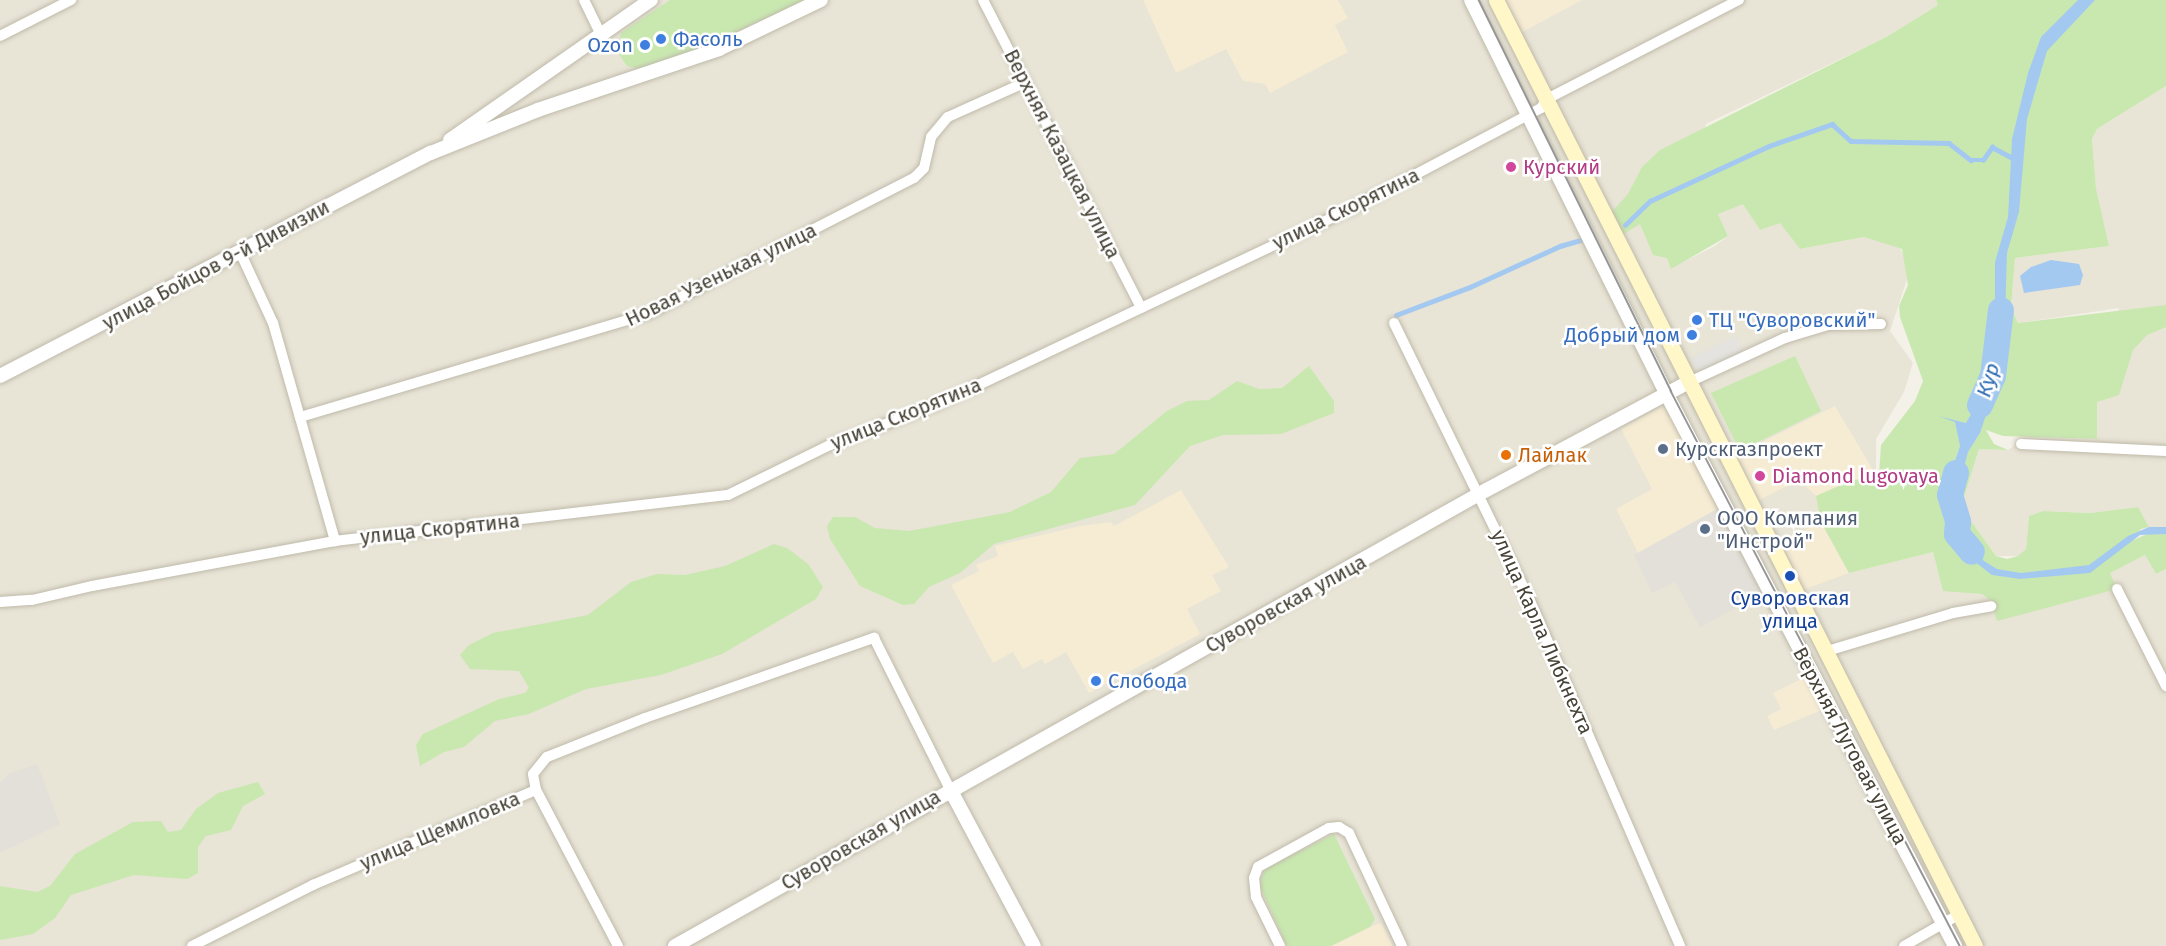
<!DOCTYPE html>
<meta charset="utf-8">
<style>
body{margin:0}
#map{position:relative;width:2166px;height:946px;overflow:hidden;background:#f4f1e8;font-family:"Fira Sans",sans-serif}
div>[style]{position:absolute}
[style*='--x']{left:calc(var(--x)*1px);top:calc(var(--y)*1px);width:calc(var(--w)*1px);rotate:calc(var(--a)*1deg)}
.residential>*{inset:0;background:#e8e4d6}
.commercial>*{inset:0;background:#f6ebd3}
.industrial>*{inset:0;background:#e3e0d9}
.green>*{inset:0;background:#c9e8b0}
.parking>*{inset:0;background:#e5e3df}
.water>*{inset:0;background:#a4c9f1}
.stream>*{height:4.5px;margin:-2.25px;padding:0 2.25px;transform-origin:2.25px;border-radius:2.25px;background:#a4c9f1}
.river>*{height:26px;margin:-13px;padding:0 13px;transform-origin:13px;border-radius:13px;background:#a4c9f1}
.roads{filter:drop-shadow(0 0 2px #bfbaaa) drop-shadow(0 0 2px #bfbaaa)}
.minor>*{height:10px;margin:-5px;padding:0 5px;transform-origin:5px;border-radius:5px;background:#fff}
.tertiary>*{height:14px;margin:-7px;padding:0 7px;transform-origin:7px;border-radius:7px;background:#fff}
.secondary>*{height:15px;margin:-7.5px;padding:0 7.5px;transform-origin:7.5px;border-radius:7.5px;background:#fff7c7}
.tram>*{height:1.5px;margin:-0.75px;padding:0 0.75px;transform-origin:0.75px;border-radius:0.75px;background:#979797}
.dots>*{width:16px;height:16px;translate:-50% -50%;box-sizing:border-box;border:3px solid #fff;border-radius:50%}
span{translate:-50% -50%;white-space:nowrap;text-align:center;line-height:1.15;-webkit-text-stroke:5px #fff;paint-order:stroke}
.shop-label{font-size:20px;color:#366cbe}
.left{translate:0 -50%;text-align:left}
.right{translate:-100% -50%;text-align:right}
.street-label{font-size:20px;color:#474236}
.hotel-label{font-size:20px;color:#b23c85}
.service-label{font-size:20px;color:#4e5e75}
.food-label{font-size:20px;color:#c56008}
.transit-label{font-size:20px;color:#164399}
.water-label{font-size:21px;color:#2e6db4;font-style:italic}
</style>
<div id="map">
<div class="residential">
<i style="clip-path:polygon(0 0,1936px 0,1938px 5px,1888px 36px,1706px 124px,1667px 258px,1671px 268px,1715px 246px,1728px 236px,1718px 214px,1743px 203px,1760px 230px,1780px 222px,1800px 249px,1864px 237px,1899px 246px,1910px 270px,1890px 331px,1913px 363px,1904px 392px,1876px 439px,1876px 475px,1850px 481px,1933px 552px,1943px 590px,1982px 594px,1991px 601px,2097px 594px,2117px 589px,2109px 573px,2145px 555px,2156px 574px,2166px 569px,2166px 946px,0 946px)"></i>
<i style="clip-path:polygon(2166px 86px,2166px 529px,2149px 527px,2138px 507px,2090px 513px,2043px 511px,2029px 516px,2026px 549px,2019px 556px,1996px 556px,1961px 507px,1979px 449px,2008px 450px,2026px 437px,2097px 439px,2097px 402px,2119px 308px,2018px 323px,2011px 308px,2015px 258px,2109px 246px,2096px 188px,2092px 139px,2097px 129px)"></i>
</div>
<div class="commercial">
<i style="clip-path:polygon(1143px 0,1338px 0,1348px 18px,1335px 25px,1348px 52px,1270px 93px,1265px 84px,1243px 81px,1226px 49px,1176px 73px)"></i>
<i style="clip-path:polygon(1504px 0,1582px 0,1519px 34px)"></i>
<i style="clip-path:polygon(1663px 406px,1669px 409px,1721px 507px,1638px 553px,1616px 509px,1652px 489px,1621px 429px)"></i>
<i style="clip-path:polygon(1835px 406px,1876px 475px,1816px 496px,1799px 480px,1755px 502px,1732px 457px)"></i>
<i style="clip-path:polygon(1181px 490px,1229px 567px,1212px 575px,1221px 591px,1187px 609px,1200px 634px,1089px 693px,1066px 652px,1045px 664px,1042px 659px,1023px 669px,1013px 652px,993px 663px,951px 585px,979px 571px,976px 565px,998px 556px,995px 546px,1080px 526px,1111px 522px,1114px 526px)"></i>
<i style="clip-path:polygon(1821px 522px,1849px 573px,1800px 591px,1776px 545px)"></i>
<i style="clip-path:polygon(1807px 676px,1824px 709px,1774px 730px,1767px 716px,1781px 709px,1773px 693px)"></i>
<i style="clip-path:polygon(1381px 923px,1393px 946px,1331px 946px,1370px 927px)"></i>
</div>
<div class="industrial">
<i style="clip-path:polygon(1721px 507px,1764px 593px,1700px 627px,1675px 582px,1652px 593px,1634px 555px)"></i>
<i style="clip-path:polygon(37px 764px,60px 824px,0 853px,0 783px,8px 774px)"></i>
</div>
<div class="green">
<i style="clip-path:polygon(670px 0,807px 0,649px 71px,627px 66px,617px 51px,621px 33px)"></i>
<i style="clip-path:polygon(evenodd,1936px 0,2166px 0,2166px 86px,2097px 129px,2092px 139px,2096px 188px,2109px 246px,2015px 258px,2011px 308px,2018px 323px,2166px 305px,2166px 327px,2147px 335px,2133px 350px,2119px 395px,2097px 402px,2097px 439px,2003px 436px,1986px 430px,1994px 444px,2008px 450px,1979px 449px,1961px 507px,1996px 556px,2007px 559px,2018px 556px,2026px 549px,2029px 516px,2043px 511px,2090px 513px,2138px 507px,2149px 527px,2141px 529px,2131px 541px,2150px 533px,2166px 534px,2166px 569px,2156px 574px,2145px 555px,2110px 573px,2117px 589px,1997px 621px,1991px 601px,1982px 594px,1943px 591px,1933px 552px,1849px 573px,1821px 522px,1816px 496px,1850px 481px,1879px 475px,1881px 445px,1915px 401px,1923px 381px,1900px 317px,1899px 306px,1908px 285px,1902px 249px,1864px 237px,1800px 249px,1780px 223px,1760px 230px,1743px 204px,1718px 214px,1728px 236px,1671px 269px,1667px 258px,1653px 255px,1640px 224px,1622px 235px,1610px 214px,1628px 194px,1642px 167px,1660px 150px,1888px 36px,1938px 5px,1936px 0,1980px 433px,1968px 451px,1958px 487px,1955px 503px,1957px 521px,1947px 495px,1952px 469px,1960px 446px,1980px 433px)"></i>
<i style="clip-path:polygon(1795px 356px,1821px 411px,1740px 451px,1711px 393px)"></i>
<i style="clip-path:polygon(1309px 366px,1334px 401px,1334px 413px,1281px 434px,1223px 435px,1190px 446px,1135px 505px,994px 544px,960px 573px,929px 587px,914px 604px,903px 605px,860px 586px,830px 539px,827px 526px,833px 517px,855px 517px,875px 528px,909px 531px,1010px 512px,1051px 492px,1080px 458px,1114px 454px,1167px 411px,1187px 401px,1209px 400px,1237px 381px,1259px 389px,1282px 388px)"></i>
<i style="clip-path:polygon(774px 544px,787px 548px,808px 564px,823px 587px,816px 599px,722px 654px,661px 675px,586px 689px,529px 714px,495px 721px,464px 747px,444px 752px,420px 766px,416px 745px,423px 734px,499px 699px,525px 693px,529px 688px,519px 671px,470px 669px,460px 655px,469px 645px,493px 633px,588px 615px,631px 582px,657px 574px,685px 575px,725px 566px)"></i>
<i style="clip-path:polygon(258px 782px,265px 794px,243px 806px,231px 830px,206px 836px,198px 847px,198px 873px,187px 879px,134px 875px,71px 895px,55px 918px,33px 934px,0 940px,0 886px,37px 892px,50px 886px,75px 854px,133px 822px,161px 821px,168px 832px,181px 830px,196px 809px,218px 793px)"></i>
<i style="clip-path:polygon(1334px 834px,1375px 919px,1370px 927px,1331px 946px,1287px 946px,1260px 887px,1262px 877px,1266px 868px)"></i>
</div>
<div class="parking">
<i style="clip-path:polygon(1736px 336px,1743px 352px,1698px 373px,1691px 358px)"></i>
</div>
<div class="water">
<i style="clip-path:polygon(2078px 0,2095px 0,2047px 51px,2027px 119px,2019px 212px,2007px 253px,2005px 319px,1993px 376px,1994px 391px,1980px 433px,1968px 452px,1955px 503px,1959px 526px,1984px 561px,1997px 569px,2021px 573px,2089px 565px,2128px 536px,2149px 527px,2166px 527px,2166px 534px,2140px 535px,2090px 573px,2020px 579px,1992px 575px,1961px 551px,1945px 512px,1952px 469px,1960px 446px,1955px 422px,1938px 416px,1966px 423px,1975px 407px,1987px 334px,1995px 314px,1995px 262px,2008px 217px,2012px 139px,2028px 73px,2041px 37px)"></i>
<i style="clip-path:polygon(2051px 260px,2079px 264px,2083px 275px,2080px 285px,2024px 293px,2020px 276px,2031px 267px)"></i>
</div>
<div class="stream">
<i style="--x:1625;--y:225;--w:35;--a:-44"></i>
<i style="--x:1650;--y:201;--w:131;--a:-24.8"></i>
<i style="--x:1769;--y:146;--w:67;--a:-19.2"></i>
<i style="--x:1832;--y:124;--w:25;--a:42"></i>
<i style="--x:1851;--y:141;--w:98;--a:1.2"></i>
<i style="--x:1949;--y:143;--w:28;--a:38"></i>
<i style="--x:1971;--y:160;--w:12;--a:0"></i>
<i style="--x:1983;--y:160;--w:16;--a:-55"></i>
<i style="--x:1992;--y:147;--w:24;--a:28"></i>
<i style="--x:1396;--y:315;--w:79;--a:-20.7"></i>
<i style="--x:1470;--y:287;--w:99;--a:-24.5"></i>
<i style="--x:1560;--y:246;--w:25;--a:-16"></i>
</div>
<div class="river">
<i style="--x:1980;--y:405;--w:32;--a:-66"></i>
<i style="--x:1993;--y:376;--w:66;--a:-83.1"></i>
<i style="--x:1956;--y:473;--w:23;--a:105"></i>
<i style="--x:1950;--y:495;--w:28;--a:73"></i>
<i style="--x:1958;--y:522;--w:12;--a:95"></i>
<i style="--x:1957;--y:534;--w:23;--a:50"></i>
</div>
<div class="roads">
<div class="minor">
<i style="--x:584;--y:0;--w:37;--a:64"></i>
<i style="--x:983;--y:0;--w:346;--a:62.8"></i>
<i style="--x:0;--y:36;--w:80;--a:-26.9"></i>
<i style="--x:240;--y:252;--w:78;--a:65.1"></i>
<i style="--x:273;--y:323;--w:227;--a:74.1"></i>
<i style="--x:1394;--y:323;--w:304;--a:63.9"></i>
<i style="--x:1528;--y:596;--w:382;--a:66.5"></i>
<i style="--x:1687;--y:383;--w:108;--a:-24.7"></i>
<i style="--x:1785;--y:338;--w:45;--a:-16.8"></i>
<i style="--x:1828;--y:325;--w:53;--a:-1.1"></i>
<i style="--x:300;--y:417;--w:363;--a:-16.5"></i>
<i style="--x:648;--y:314;--w:299;--a:-27.1"></i>
<i style="--x:914;--y:178;--w:14;--a:-45"></i>
<i style="--x:924;--y:168;--w:32;--a:-77"></i>
<i style="--x:931;--y:137;--w:26;--a:-50"></i>
<i style="--x:948;--y:117;--w:85;--a:-24.2"></i>
<i style="--x:2021;--y:444;--w:145;--a:2.8"></i>
<i style="--x:2117;--y:589;--w:109;--a:63.2"></i>
<i style="--x:0;--y:602;--w:32;--a:-4"></i>
<i style="--x:32;--y:600;--w:62;--a:-13.1"></i>
<i style="--x:92;--y:586;--w:247;--a:-10.5"></i>
<i style="--x:335;--y:541;--w:396;--a:-6.7"></i>
<i style="--x:728;--y:495;--w:114;--a:-26.1"></i>
<i style="--x:830;--y:445;--w:116;--a:-20.8"></i>
<i style="--x:938;--y:404;--w:460;--a:-25.3"></i>
<i style="--x:1354;--y:207;--w:212;--a:-27.9"></i>
<i style="--x:1541;--y:108;--w:11;--a:-56"></i>
<i style="--x:1547;--y:99;--w:216;--a:-27.3"></i>
<i style="--x:1824;--y:652;--w:135;--a:-16.8"></i>
<i style="--x:1953;--y:613;--w:39;--a:-10"></i>
<i style="--x:192;--y:946;--w:136;--a:-26.8"></i>
<i style="--x:313;--y:885;--w:242;--a:-23.1"></i>
<i style="--x:618;--y:946;--w:176;--a:-117.7"></i>
<i style="--x:536;--y:790;--w:16;--a:-101"></i>
<i style="--x:533;--y:774;--w:22;--a:-51"></i>
<i style="--x:547;--y:757;--w:105;--a:-21.7"></i>
<i style="--x:645;--y:718;--w:243;--a:-19.3"></i>
<i style="--x:874;--y:638;--w:169;--a:63.3"></i>
<i style="--x:1280;--y:946;--w:55;--a:-116.1"></i>
<i style="--x:1256;--y:897;--w:19;--a:-96"></i>
<i style="--x:1254;--y:878;--w:12;--a:-70"></i>
<i style="--x:1258;--y:867;--w:81;--a:-28.8"></i>
<i style="--x:1329;--y:828;--w:10;--a:-6"></i>
<i style="--x:1339;--y:827;--w:12;--a:31"></i>
<i style="--x:1349;--y:833;--w:125;--a:64.9"></i>
<i style="--x:1904;--y:946;--w:62;--a:-29.9"></i>
</div>
<div class="tertiary">
<i style="--x:1471;--y:0;--w:439;--a:63.6"></i>
<i style="--x:1666;--y:393;--w:624;--a:62.41"></i>
<i style="--x:450;--y:140;--w:245;--a:-34.9"></i>
<i style="--x:0;--y:376;--w:485;--a:-27.4"></i>
<i style="--x:431;--y:153;--w:115;--a:-21.9"></i>
<i style="--x:538;--y:110;--w:191;--a:-18.6"></i>
<i style="--x:719;--y:49;--w:113;--a:-25.7"></i>
<i style="--x:950;--y:789;--w:178;--a:61.9"></i>
<i style="--x:675;--y:946;--w:922;--a:-29.34"></i>
<i style="--x:1479;--y:494;--w:236;--a:-28.1"></i>
</div>
<div class="secondary">
<i style="--x:1496;--y:0;--w:1060;--a:63.14"></i>
</div>
</div>
<div class="tram">
<i style="--x:1479;--y:0;--w:436;--a:63.8"></i>
<i style="--x:1671;--y:391;--w:626;--a:62.49"></i>
</div>
<div class="dots">
<i style="left:661px;top:39px;background:#3f7fe0"></i>
<i style="left:645px;top:45px;background:#3f7fe0"></i>
<i style="left:1511px;top:167px;background:#d1479c"></i>
<i style="left:1697px;top:320px;background:#3f7fe0"></i>
<i style="left:1692px;top:335px;background:#3f7fe0"></i>
<i style="left:1663px;top:449px;background:#5c6f8a"></i>
<i style="left:1506px;top:455px;background:#e8710a"></i>
<i style="left:1760px;top:476px;background:#d1479c"></i>
<i style="left:1705px;top:529px;background:#5c6f8a"></i>
<i style="left:1790px;top:576px;background:#1a4fb4"></i>
<i style="left:1096px;top:681px;background:#3f7fe0"></i>
</div>
<div class="shop-label">
<span class="left" style="left:673px;top:39px">Фасоль</span>
<span class="right" style="left:633px;top:45px">Ozon</span>
<span class="left" style="left:1709px;top:320px">ТЦ "Суворовский"</span>
<span class="right" style="left:1680px;top:335px">Добрый дом</span>
<span class="left" style="left:1108px;top:681px">Слобода</span>
</div>
<div class="street-label">
<span style="left:1062px;top:154px;rotate:63deg">Верхняя Казацкая улица</span>
<span style="left:1346px;top:209px;rotate:-26deg">улица Скорятина</span>
<span style="left:216px;top:265px;rotate:-28deg">улица Бойцов 9-й Дивизии</span>
<span style="left:721px;top:275px;rotate:-26deg">Новая Узенькая улица</span>
<span style="left:906px;top:414px;rotate:-22deg">улица Скорятина</span>
<span style="left:440px;top:529px;rotate:-6deg">улица Скорятина</span>
<span style="left:1286px;top:604px;rotate:-29deg">Суворовская улица</span>
<span style="left:1542px;top:632px;rotate:66deg">улица Карла Либкнехта</span>
<span style="left:1850px;top:746px;rotate:62deg">Верхняя Луговая улица</span>
<span style="left:440px;top:831px;rotate:-23deg">улица Щемиловка</span>
<span style="left:861px;top:840px;rotate:-30deg">Суворовская улица</span>
</div>
<div class="hotel-label">
<span class="left" style="left:1523px;top:167px">Курский</span>
<span class="left" style="left:1772px;top:476px">Diamond lugovaya</span>
</div>
<div class="service-label">
<span class="left" style="left:1675px;top:449px">Курскгазпроект</span>
<span class="left" style="left:1717px;top:530px">ООО Компания<br>"Инстрой"</span>
</div>
<div class="food-label">
<span class="left" style="left:1518px;top:455px">Лайлак</span>
</div>
<div class="transit-label">
<span style="left:1790px;top:610px">Суворовская<br>улица</span>
</div>
<div class="water-label">
<span style="left:1988px;top:380px;rotate:-73deg">Кур</span>
</div>
</div>
